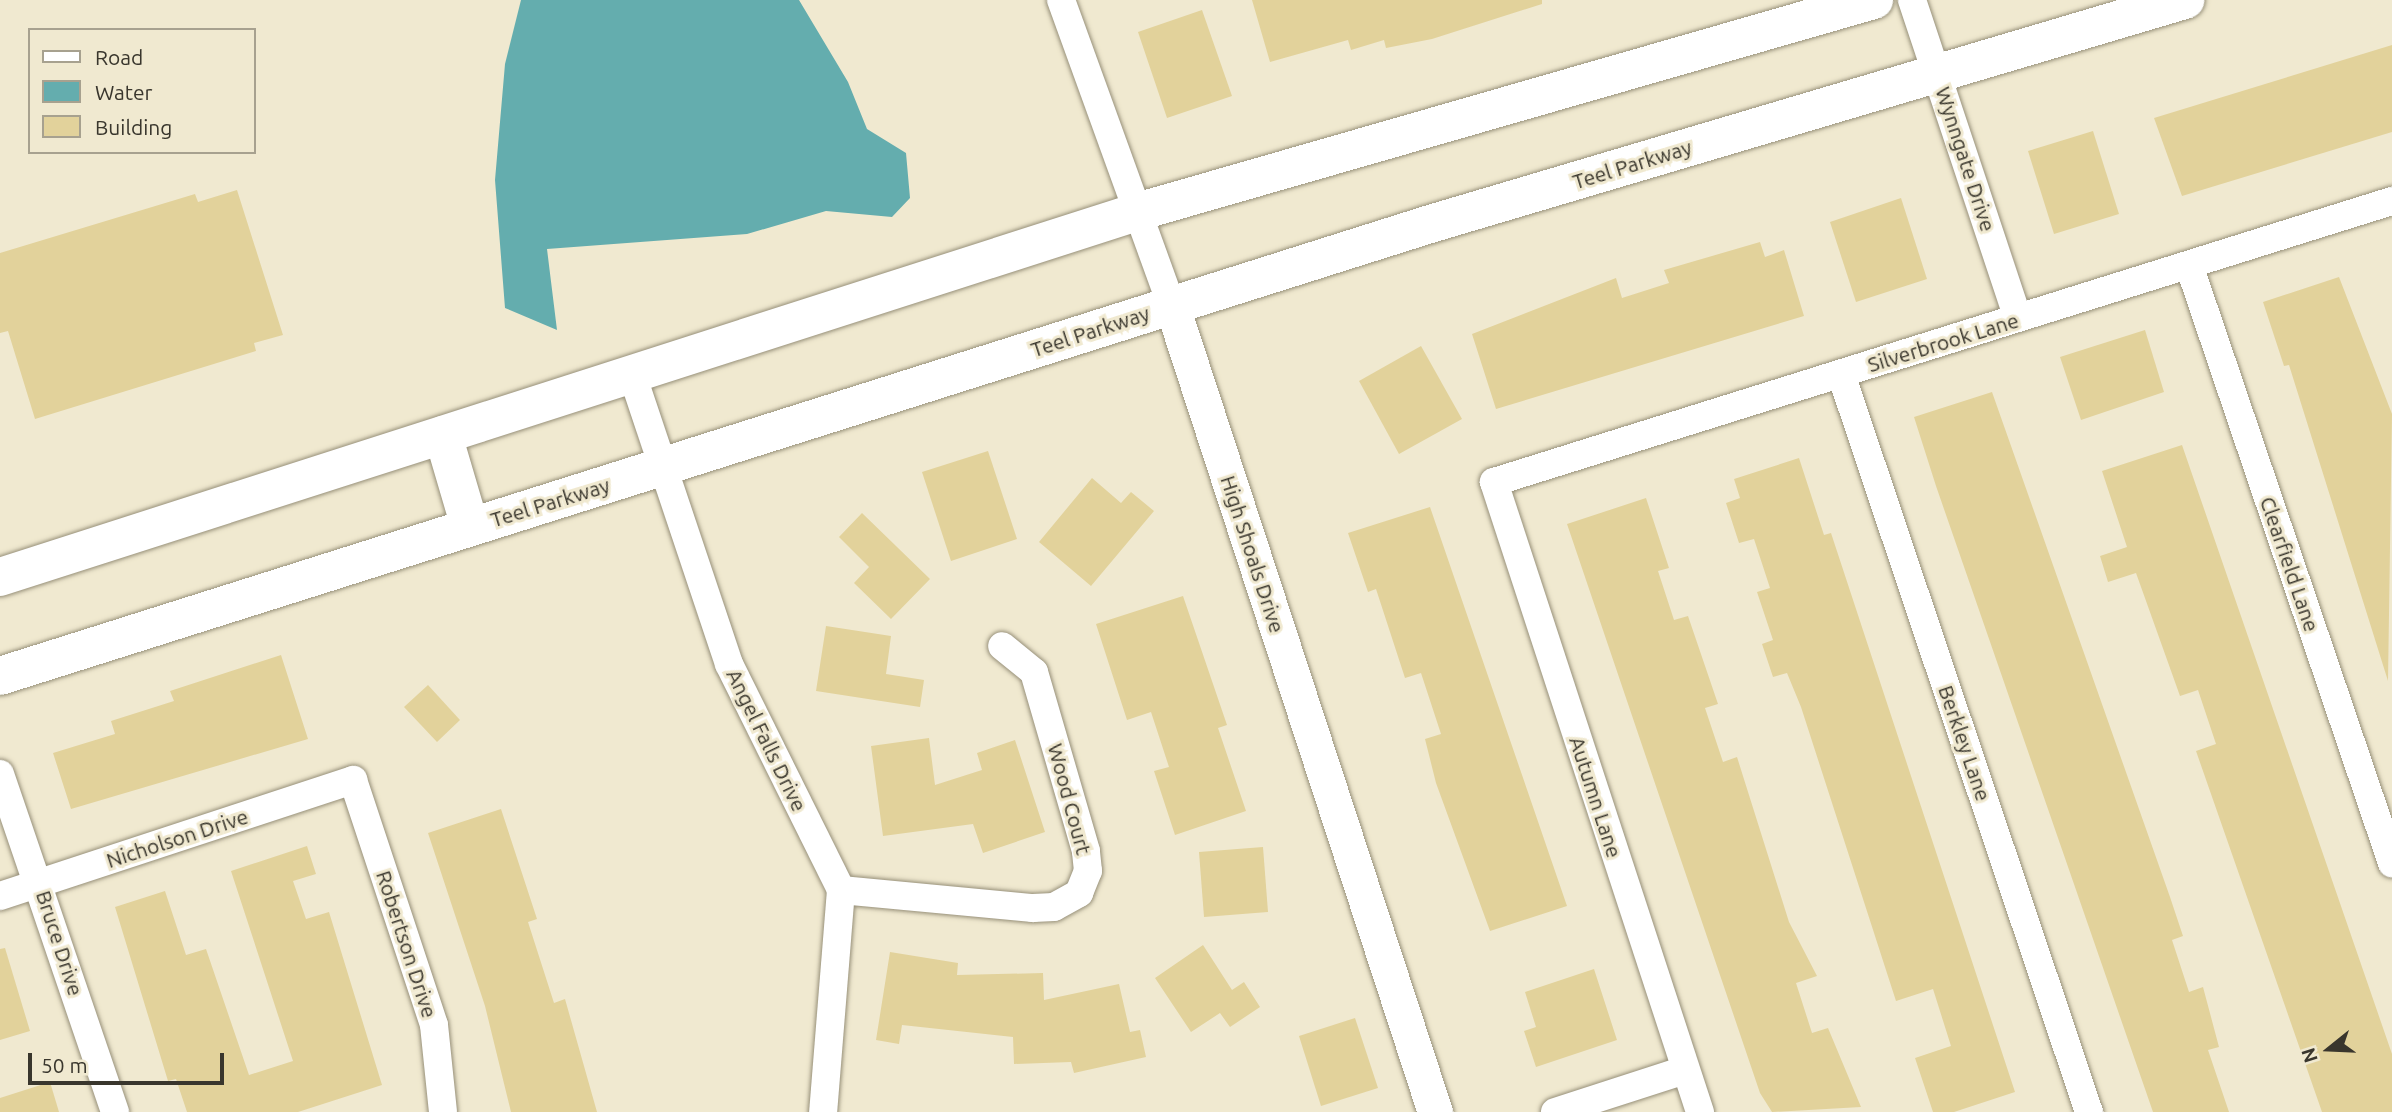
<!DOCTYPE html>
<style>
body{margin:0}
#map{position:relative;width:2392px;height:1112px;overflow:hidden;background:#f0e9d0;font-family:Ubuntu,sans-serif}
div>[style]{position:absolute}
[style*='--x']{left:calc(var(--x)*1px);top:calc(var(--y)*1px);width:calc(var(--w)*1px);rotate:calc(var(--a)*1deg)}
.water>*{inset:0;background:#64adae}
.building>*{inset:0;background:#e2d29b}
.roads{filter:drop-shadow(0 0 2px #979079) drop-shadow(0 0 2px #979079)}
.minor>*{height:28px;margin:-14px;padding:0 14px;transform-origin:14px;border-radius:14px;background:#fff}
.tertiary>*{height:35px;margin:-17.5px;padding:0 17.5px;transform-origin:17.5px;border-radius:17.5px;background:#fff}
.secondary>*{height:38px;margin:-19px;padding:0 19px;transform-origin:19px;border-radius:19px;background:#fff}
span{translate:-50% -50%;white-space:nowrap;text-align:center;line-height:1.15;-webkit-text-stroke:6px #f0e9d0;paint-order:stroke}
.street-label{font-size:21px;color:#39362d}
.legend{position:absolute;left:28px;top:28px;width:228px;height:126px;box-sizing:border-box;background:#f0e9d0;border:2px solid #a7a18f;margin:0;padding:9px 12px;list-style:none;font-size:21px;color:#39362d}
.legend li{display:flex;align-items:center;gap:14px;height:35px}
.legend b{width:35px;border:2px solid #a7a18f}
.north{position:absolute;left:2294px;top:1014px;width:70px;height:70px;-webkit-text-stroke:5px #f0e9d0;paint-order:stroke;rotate:252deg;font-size:19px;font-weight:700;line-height:28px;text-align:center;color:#39362d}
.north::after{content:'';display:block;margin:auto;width:24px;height:32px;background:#39362d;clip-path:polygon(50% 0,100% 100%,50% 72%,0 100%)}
.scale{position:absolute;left:28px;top:1053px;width:196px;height:32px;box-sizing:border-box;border:4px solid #39362d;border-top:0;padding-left:9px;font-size:21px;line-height:24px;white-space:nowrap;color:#39362d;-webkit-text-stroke:5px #f0e9d0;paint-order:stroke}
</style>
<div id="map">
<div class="water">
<i style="clip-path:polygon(521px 0,799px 0,848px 82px,867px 129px,906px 153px,910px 198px,892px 217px,826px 211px,747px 234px,547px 249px,557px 330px,505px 308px,495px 180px,505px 64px)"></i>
</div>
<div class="building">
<i style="clip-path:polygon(1252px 0,1542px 0,1542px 4px,1432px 39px,1386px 48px,1384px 40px,1351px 50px,1348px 40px,1270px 62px)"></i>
<i style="clip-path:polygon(1202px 10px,1232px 96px,1167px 118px,1138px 32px)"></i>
<i style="clip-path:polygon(2392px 45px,2392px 132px,2182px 196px,2154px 118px)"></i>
<i style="clip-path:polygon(2093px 131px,2119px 214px,2054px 234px,2028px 151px)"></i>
<i style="clip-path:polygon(237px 190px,283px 335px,254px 343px,256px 351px,35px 419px,8px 331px,0 333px,0 253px,195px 194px,198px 202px)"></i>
<i style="clip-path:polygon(1901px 198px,1927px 279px,1856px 302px,1830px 222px)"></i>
<i style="clip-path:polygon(1760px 242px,1765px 257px,1784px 250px,1804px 316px,1496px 409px,1472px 334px,1616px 278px,1622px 298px,1669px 283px,1664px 270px)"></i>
<i style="clip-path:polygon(2339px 277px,2392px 414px,2388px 681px,2289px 365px,2284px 366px,2263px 302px)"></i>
<i style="clip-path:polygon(2145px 330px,2164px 392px,2081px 420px,2060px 357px)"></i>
<i style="clip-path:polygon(1421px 346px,1462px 419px,1399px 454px,1359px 381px)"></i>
<i style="clip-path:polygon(1992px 392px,2170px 897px,2183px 936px,2172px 940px,2189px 992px,2203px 987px,2219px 1047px,2208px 1050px,2229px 1112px,2153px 1112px,1936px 486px,1914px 417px)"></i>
<i style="clip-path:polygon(2182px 445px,2392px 1054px,2392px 1112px,2322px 1112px,2196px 751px,2216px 744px,2198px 690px,2180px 696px,2136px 573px,2108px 582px,2100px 556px,2127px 547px,2102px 471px)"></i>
<i style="clip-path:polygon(988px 451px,1017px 539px,951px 561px,922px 472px)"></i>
<i style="clip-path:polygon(1799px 458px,1824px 535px,1831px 533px,2015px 1092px,1954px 1112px,1933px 1112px,1915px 1058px,1951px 1046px,1933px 989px,1896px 1001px,1801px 707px,1787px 673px,1773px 677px,1762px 644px,1773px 640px,1757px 592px,1770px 588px,1754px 539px,1739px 543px,1726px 503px,1740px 498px,1734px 479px)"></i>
<i style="clip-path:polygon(1092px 478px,1121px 503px,1131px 492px,1154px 511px,1091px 586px,1039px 542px)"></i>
<i style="clip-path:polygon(1646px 498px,1669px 568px,1658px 571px,1674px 620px,1688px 616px,1718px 704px,1705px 708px,1723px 762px,1737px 757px,1789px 922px,1817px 976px,1796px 983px,1812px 1033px,1828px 1028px,1861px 1107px,1772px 1112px,1760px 1093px,1567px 524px)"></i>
<i style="clip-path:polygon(1430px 507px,1567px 906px,1490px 931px,1436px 783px,1425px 739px,1441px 734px,1421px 673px,1405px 678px,1376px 589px,1368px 592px,1348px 533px)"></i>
<i style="clip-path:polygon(862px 513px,930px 579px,891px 619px,854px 583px,869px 567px,839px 537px)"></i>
<i style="clip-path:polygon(1183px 596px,1227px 725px,1218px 728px,1246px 811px,1175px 835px,1154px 771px,1169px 767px,1151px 712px,1127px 720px,1096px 624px)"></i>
<i style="clip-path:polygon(826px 626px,891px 636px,886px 674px,924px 680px,920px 707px,816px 691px)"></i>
<i style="clip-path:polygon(281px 655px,308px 739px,71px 809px,53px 753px,115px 734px,111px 721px,174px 701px,170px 691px)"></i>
<i style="clip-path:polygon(428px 685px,460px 720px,437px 742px,404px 707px)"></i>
<i style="clip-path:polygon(929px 738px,935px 785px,982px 770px,977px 753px,1015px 740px,1045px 832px,983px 853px,973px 824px,883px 836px,871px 746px)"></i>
<i style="clip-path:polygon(501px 809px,537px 919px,528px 922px,554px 1003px,565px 999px,597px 1112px,511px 1112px,485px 1006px,428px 833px)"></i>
<i style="clip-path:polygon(307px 846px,316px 874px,293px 881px,306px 919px,329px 912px,382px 1085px,298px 1112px,187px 1112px,176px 1079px,168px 1081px,115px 907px,165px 891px,186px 955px,206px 949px,249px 1075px,293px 1061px,231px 871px)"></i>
<i style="clip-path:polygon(1263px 847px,1268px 912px,1204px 917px,1199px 852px)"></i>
<i style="clip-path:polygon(1203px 945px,1232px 990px,1244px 982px,1260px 1007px,1230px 1027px,1220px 1013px,1191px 1032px,1155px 978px)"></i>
<i style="clip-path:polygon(5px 948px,30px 1031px,0 1040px,0 949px)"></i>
<i style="clip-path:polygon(890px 952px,958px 963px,957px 975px,1043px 973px,1044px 1000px,1119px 984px,1130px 1032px,1140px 1030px,1146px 1057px,1074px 1073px,1071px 1062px,1014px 1064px,1013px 1037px,902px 1025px,899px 1044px,876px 1040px)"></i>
<i style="clip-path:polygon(1594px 969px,1617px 1040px,1536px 1067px,1524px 1031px,1536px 1027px,1525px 992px)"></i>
<i style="clip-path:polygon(1355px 1018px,1378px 1088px,1321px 1106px,1299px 1036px)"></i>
<i style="clip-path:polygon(50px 1082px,59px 1112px,0 1112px,0 1098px)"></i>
</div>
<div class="roads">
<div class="minor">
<i style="--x:1061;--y:0;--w:326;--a:70.1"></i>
<i style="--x:1912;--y:0;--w:335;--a:71.6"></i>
<i style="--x:2189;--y:265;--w:632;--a:71.25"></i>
<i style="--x:632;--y:374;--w:306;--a:71.5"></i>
<i style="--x:729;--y:664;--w:252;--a:63.6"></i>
<i style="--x:841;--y:890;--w:223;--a:94.6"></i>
<i style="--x:1841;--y:374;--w:779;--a:71.43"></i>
<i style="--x:0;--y:774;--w:357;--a:71.2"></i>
<i style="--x:841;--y:890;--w:193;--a:5.4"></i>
<i style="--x:1033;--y:908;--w:21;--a:-3"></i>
<i style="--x:1054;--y:907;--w:29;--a:-29"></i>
<i style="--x:1079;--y:893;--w:24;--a:-68"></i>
<i style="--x:1088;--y:871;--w:20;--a:-96"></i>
<i style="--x:1086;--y:851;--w:186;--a:-106.2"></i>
<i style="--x:1034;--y:672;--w:41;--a:-140.9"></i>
<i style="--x:0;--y:896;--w:372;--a:-18.2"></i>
<i style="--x:353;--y:780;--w:258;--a:71.7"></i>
<i style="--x:434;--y:1025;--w:87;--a:84.1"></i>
<i style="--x:1555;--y:1112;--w:137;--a:-17.9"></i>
<i style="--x:1700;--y:1112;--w:663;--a:-108.11"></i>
<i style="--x:1494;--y:482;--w:941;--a:-17.38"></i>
</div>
<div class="tertiary">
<i style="--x:1172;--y:306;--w:848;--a:71.93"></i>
</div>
<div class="secondary">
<i style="--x:443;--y:435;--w:96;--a:73.6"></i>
<i style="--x:0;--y:577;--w:1194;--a:-17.8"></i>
<i style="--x:1137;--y:212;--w:767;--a:-16.05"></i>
<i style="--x:0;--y:676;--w:1500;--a:-17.54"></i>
<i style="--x:1430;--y:224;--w:788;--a:-16.53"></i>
</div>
</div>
<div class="street-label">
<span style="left:1966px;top:159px;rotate:72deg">Wynngate Drive</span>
<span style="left:1632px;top:164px;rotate:-17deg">Teel Parkway</span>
<span style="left:1090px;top:331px;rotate:-18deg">Teel Parkway</span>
<span style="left:1943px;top:342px;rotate:-17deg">Silverbrook Lane</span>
<span style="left:550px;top:502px;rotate:-17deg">Teel Parkway</span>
<span style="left:1253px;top:554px;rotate:72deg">High Shoals Drive</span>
<span style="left:2290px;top:564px;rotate:71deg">Clearfield Lane</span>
<span style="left:767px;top:740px;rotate:64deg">Angel Falls Drive</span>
<span style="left:1965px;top:743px;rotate:71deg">Berkley Lane</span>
<span style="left:1596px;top:797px;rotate:72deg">Autumn Lane</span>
<span style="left:1070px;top:799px;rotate:75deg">Wood Court</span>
<span style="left:177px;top:838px;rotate:-18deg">Nicholson Drive</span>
<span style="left:60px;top:943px;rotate:72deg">Bruce Drive</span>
<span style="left:407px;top:944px;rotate:72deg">Robertson Drive</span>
</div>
<ul class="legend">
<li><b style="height:9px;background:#fff"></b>Road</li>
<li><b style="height:19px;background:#64adae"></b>Water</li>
<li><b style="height:19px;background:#e2d29b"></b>Building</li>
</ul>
<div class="north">N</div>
<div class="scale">50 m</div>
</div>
